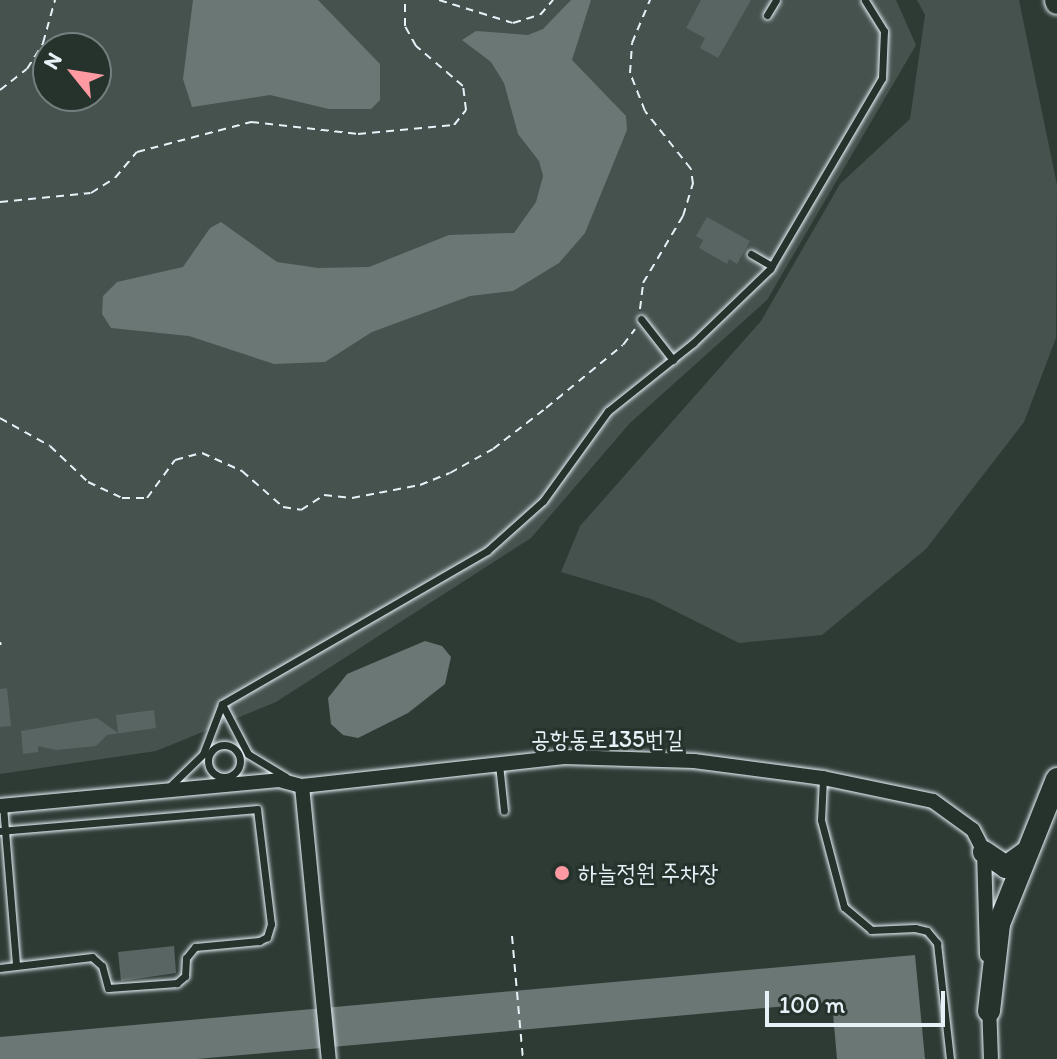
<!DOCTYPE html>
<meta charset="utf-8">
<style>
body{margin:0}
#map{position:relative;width:1057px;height:1059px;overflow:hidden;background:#2e3b35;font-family:Itim,"Poor Story",sans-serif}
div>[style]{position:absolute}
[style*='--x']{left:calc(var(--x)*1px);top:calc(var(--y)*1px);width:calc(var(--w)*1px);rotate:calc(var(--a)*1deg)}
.green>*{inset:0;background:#45524e}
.water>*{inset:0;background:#6b7775}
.building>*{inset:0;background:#596563}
.path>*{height:2px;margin-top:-1px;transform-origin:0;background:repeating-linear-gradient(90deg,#e8f1f8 0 8px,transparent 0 14px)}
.roads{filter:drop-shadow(0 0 2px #e8f1f8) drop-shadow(0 0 2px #e8f1f8)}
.service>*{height:7px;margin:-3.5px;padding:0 3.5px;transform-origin:3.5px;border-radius:3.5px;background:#26332d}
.service>.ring{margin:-3.5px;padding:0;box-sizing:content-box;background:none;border:7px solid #26332d;border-radius:50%}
.minor>*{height:14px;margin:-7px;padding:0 7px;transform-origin:7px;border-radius:7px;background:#26332d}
.trunk>*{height:22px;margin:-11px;padding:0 11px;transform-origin:11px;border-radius:11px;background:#26332d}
.dots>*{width:22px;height:22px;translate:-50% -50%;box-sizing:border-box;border:4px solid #26332d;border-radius:50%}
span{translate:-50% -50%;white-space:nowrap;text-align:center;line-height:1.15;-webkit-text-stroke:6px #26332d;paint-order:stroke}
.street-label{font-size:24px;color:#e8f1f8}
.poi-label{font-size:24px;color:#e8f1f8}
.left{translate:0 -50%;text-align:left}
.north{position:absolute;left:32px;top:32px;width:80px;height:80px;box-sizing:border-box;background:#26332d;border:2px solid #747f7e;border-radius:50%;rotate:300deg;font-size:22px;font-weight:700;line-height:32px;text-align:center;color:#e8f1f8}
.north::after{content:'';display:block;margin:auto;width:28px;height:36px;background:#ff9aa2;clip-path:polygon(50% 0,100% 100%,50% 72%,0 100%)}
.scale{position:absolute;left:765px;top:991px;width:180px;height:36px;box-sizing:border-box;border:4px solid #e8f1f8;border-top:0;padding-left:10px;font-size:24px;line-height:28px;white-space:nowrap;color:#e8f1f8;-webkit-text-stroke:6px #26332d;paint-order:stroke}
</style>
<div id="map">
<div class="green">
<i style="clip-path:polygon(evenodd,0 0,896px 0,916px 45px,767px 300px,630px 423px,531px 538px,276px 702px,156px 751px,0 774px,0 0,48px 48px,96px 48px,96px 96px,48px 96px,48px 48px)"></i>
<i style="clip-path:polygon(917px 0,1019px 0,1057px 185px,1056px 338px,1024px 422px,926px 549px,822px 635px,739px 643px,651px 599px,561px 572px,580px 526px,761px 321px,840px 184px,910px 119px,925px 15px)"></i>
</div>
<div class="water">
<i style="clip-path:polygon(193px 0,318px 0,380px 64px,380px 100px,371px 109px,329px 109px,270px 95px,192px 107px,183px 79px)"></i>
<i style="clip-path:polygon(571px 0,591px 0,572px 60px,626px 116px,627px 130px,585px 233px,559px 263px,513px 291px,470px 296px,372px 332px,325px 362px,274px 364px,189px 336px,111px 328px,102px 314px,103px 296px,117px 282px,183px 267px,210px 228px,221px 222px,277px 262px,318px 268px,369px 267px,449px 235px,514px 233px,536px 202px,543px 176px,539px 161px,518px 134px,504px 83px,491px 62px,462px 40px,476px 31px,528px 35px,543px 29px)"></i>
<i style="clip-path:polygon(425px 641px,442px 646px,451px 657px,445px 684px,408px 713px,358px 738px,343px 735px,331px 724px,328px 698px,347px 674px)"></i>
<i style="clip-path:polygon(915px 955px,925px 1059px,837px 1059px,832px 1002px,197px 1059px,0 1059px,0 1037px)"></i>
</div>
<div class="building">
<i style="clip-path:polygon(701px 0,751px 0,718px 58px,700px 48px,705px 38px,686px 28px)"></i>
<i style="clip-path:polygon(707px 217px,750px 241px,737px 264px,729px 259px,727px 264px,699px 248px,703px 240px,696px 236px)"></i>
<i style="clip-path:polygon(7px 688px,11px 726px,0 727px,0 689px)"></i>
<i style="clip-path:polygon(154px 710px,156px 728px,107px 735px,96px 746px,56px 750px,38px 746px,38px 752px,23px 754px,21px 731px,97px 718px,118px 733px,116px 715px)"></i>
<i style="clip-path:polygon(174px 946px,176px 973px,121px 981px,118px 952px)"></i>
</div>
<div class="path">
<i style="--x:439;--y:0;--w:77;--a:17.3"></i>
<i style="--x:513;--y:23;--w:28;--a:-17"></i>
<i style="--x:540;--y:15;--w:20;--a:-49"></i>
<i style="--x:0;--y:90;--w:34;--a:-38"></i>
<i style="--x:27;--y:69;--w:31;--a:-58"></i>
<i style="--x:43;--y:43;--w:45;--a:-74.4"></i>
<i style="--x:0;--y:202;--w:91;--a:-5.6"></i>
<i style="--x:91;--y:193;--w:28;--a:-32"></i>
<i style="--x:115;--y:178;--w:34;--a:-50"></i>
<i style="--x:137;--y:152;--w:118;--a:-14.7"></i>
<i style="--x:251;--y:122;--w:108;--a:6.4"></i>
<i style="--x:358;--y:134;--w:96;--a:-5.4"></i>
<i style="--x:454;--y:125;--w:19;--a:-51"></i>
<i style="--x:466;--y:110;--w:24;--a:-97"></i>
<i style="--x:463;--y:86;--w:62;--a:-139.6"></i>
<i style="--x:416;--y:46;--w:23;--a:-119"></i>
<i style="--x:405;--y:26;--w:26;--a:-90"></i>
<i style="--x:640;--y:309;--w:26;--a:-83"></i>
<i style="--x:643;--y:283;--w:78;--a:-59.2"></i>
<i style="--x:683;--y:216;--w:34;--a:-73"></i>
<i style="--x:693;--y:184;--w:15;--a:-98"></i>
<i style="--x:691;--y:169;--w:74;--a:-128.4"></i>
<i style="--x:645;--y:111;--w:41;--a:-111.5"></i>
<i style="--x:630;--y:73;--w:30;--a:-86"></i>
<i style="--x:632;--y:43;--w:47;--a:-67.3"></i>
<i style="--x:0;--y:418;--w:57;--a:29.2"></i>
<i style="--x:50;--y:446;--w:52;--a:43.5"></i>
<i style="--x:88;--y:482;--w:38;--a:25"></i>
<i style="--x:122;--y:498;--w:25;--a:0"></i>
<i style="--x:147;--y:498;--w:47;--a:-53.6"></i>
<i style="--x:175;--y:460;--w:28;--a:-15"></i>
<i style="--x:202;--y:453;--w:44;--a:24.2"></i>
<i style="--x:242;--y:471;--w:55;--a:41.3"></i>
<i style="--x:283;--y:507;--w:18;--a:9"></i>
<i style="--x:301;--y:510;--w:27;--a:-33"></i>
<i style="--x:324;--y:495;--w:28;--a:6"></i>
<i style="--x:352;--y:498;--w:69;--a:-10.8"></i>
<i style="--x:420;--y:485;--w:32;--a:-22"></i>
<i style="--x:450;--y:473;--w:49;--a:-29.2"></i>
<i style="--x:493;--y:449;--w:67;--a:-37.7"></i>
<i style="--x:546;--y:408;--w:99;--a:-39.3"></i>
<i style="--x:623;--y:345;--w:20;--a:-53"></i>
<i style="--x:0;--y:642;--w:3;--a:72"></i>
<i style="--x:512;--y:936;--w:123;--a:84.9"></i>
</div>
<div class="roads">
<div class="service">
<i style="--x:767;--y:15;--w:17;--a:-59"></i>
<i style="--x:751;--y:254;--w:24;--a:30"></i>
<i style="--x:641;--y:319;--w:52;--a:52"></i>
<i style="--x:222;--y:704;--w:56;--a:62.5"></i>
<i style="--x:248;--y:754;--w:44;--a:31.2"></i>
<i class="ring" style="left:208px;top:745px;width:25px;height:25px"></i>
<i style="--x:499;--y:764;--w:47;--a:83.9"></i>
<i style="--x:823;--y:778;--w:42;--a:92.7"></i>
<i style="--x:821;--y:820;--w:90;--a:75.2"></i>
<i style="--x:844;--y:907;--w:35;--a:40"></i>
<i style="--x:871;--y:930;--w:44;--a:-2.6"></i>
<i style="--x:915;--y:928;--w:12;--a:14"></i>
<i style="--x:927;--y:931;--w:16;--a:50"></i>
<i style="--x:937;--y:943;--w:117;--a:83.6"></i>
<i style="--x:167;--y:789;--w:50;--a:-44.2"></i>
<i style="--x:203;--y:754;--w:53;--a:-69.2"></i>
<i style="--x:222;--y:704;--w:306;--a:-30"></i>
<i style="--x:487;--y:551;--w:75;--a:-41.8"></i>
<i style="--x:543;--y:501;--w:111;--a:-54.2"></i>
<i style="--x:608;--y:411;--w:109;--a:-38.7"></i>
<i style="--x:693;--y:343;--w:107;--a:-43.9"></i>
<i style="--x:770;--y:269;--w:221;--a:-59.6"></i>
<i style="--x:882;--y:78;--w:47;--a:-87.6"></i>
<i style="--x:884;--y:31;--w:36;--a:-122"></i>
<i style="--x:3;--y:806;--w:158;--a:85.3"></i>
<i style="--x:0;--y:831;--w:258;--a:-4.9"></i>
<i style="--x:257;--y:809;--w:116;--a:83.1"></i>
<i style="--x:271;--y:924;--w:14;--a:107"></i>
<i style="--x:267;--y:937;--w:9;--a:153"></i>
<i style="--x:259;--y:941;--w:64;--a:174.6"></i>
<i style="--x:195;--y:947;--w:14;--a:129"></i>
<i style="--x:186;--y:958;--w:18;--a:93"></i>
<i style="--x:185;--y:976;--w:11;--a:139"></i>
<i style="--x:177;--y:983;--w:69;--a:175.9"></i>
<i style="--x:108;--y:988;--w:23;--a:-105"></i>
<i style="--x:102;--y:966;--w:13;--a:-138"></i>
<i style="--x:92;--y:957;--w:93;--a:173.2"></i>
</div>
<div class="minor">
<i style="--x:302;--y:786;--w:274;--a:84.4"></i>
<i style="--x:0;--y:806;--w:280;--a:-5.3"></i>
<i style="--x:279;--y:780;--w:24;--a:15"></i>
<i style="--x:302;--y:786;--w:264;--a:-6.3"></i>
<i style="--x:564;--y:757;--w:130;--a:1.8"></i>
<i style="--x:694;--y:761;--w:130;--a:7.5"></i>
<i style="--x:823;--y:778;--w:112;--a:11.8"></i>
<i style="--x:933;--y:801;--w:49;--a:35.9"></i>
<i style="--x:973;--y:830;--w:25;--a:63"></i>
<i style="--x:984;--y:852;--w:103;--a:88.3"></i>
<i style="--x:989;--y:1003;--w:56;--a:88"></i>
</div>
<div class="trunk">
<i style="--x:1056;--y:0;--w:3;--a:72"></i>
<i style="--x:984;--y:852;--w:27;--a:34"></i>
<i style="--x:1006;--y:867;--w:24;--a:-36"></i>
<i style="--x:989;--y:1011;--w:88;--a:-83.4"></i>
<i style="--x:999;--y:924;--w:156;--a:-68.2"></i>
</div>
</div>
<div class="dots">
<i style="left:562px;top:873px;background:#ff9aa2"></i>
</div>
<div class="street-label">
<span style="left:607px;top:739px">공항동로135번길</span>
</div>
<div class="poi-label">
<span class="left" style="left:578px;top:873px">하늘정원 주차장</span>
</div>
<div class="north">N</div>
<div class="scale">100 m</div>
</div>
